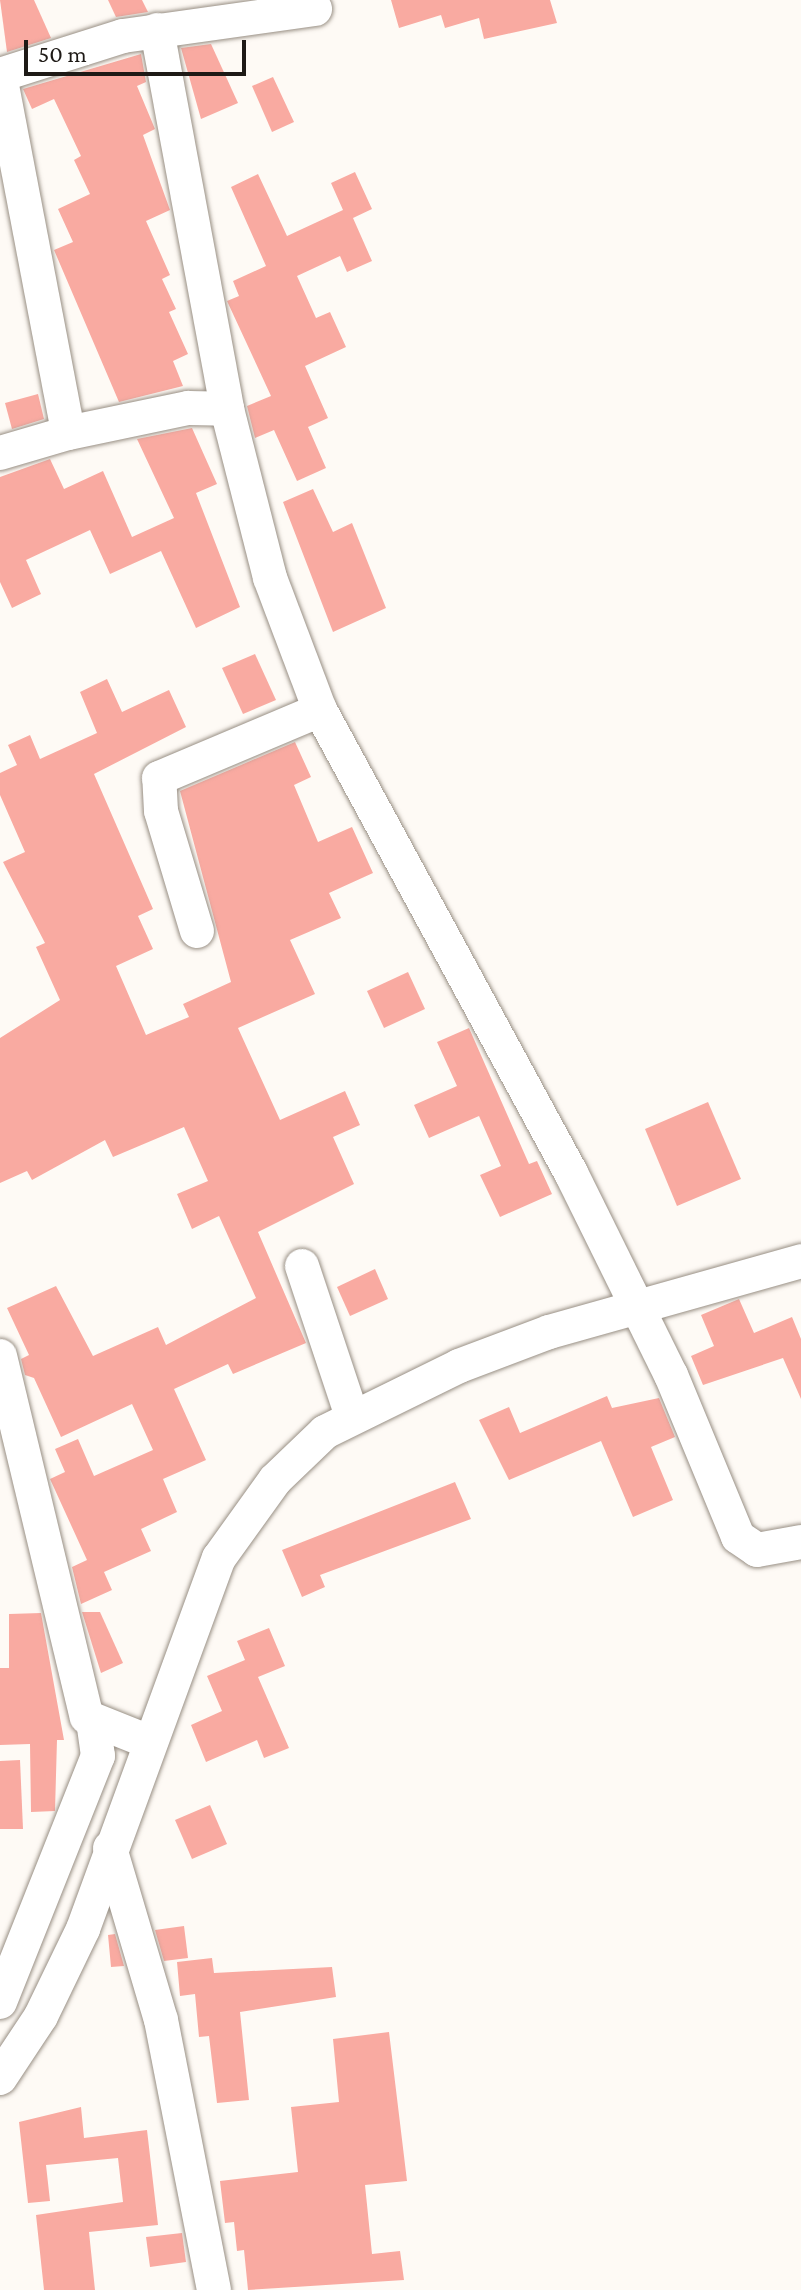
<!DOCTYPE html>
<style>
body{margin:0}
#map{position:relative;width:801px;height:2290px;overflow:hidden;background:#fefaf5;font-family:"Crimson Pro",serif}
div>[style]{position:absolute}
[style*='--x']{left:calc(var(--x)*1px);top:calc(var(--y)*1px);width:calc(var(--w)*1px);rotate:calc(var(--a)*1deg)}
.building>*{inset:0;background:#f9aaa1}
.roads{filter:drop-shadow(0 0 2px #988f84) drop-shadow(0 0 2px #988f84)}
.street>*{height:34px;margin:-17px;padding:0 17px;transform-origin:17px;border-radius:17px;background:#fff}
span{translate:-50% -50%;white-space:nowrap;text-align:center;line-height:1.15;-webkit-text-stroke:7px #fff;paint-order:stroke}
.scale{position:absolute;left:24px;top:40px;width:222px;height:36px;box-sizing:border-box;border:4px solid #1e1a16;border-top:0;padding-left:10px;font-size:24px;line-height:28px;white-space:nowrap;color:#1e1a16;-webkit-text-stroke:6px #fff;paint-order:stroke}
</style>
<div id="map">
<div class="building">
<i style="clip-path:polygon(0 0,34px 0,51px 38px,7px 52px)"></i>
<i style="clip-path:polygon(108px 0,142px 0,148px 12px,116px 17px)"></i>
<i style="clip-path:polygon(391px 0,550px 0,557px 23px,484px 39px,479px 18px,445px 28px,441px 15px,399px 28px)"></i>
<i style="clip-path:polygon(211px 44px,238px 103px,201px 119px,181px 48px)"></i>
<i style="clip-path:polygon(141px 54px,146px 82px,137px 86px,155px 129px,143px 135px,170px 210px,146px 221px,170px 275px,162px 279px,176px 309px,169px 312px,188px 354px,173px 361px,183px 386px,119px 402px,54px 250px,73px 242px,58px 209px,90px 194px,74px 160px,81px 156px,54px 99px,32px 109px,23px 89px)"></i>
<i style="clip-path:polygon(273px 77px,294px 122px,272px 132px,252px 86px)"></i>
<i style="clip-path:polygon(355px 172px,372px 209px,353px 218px,372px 261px,347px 272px,340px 256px,297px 276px,316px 318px,330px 312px,346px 347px,305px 366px,328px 418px,308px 427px,326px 468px,297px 481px,274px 430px,255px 438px,247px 406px,271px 396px,227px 301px,239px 296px,233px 281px,266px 266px,231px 187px,258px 174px,287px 236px,343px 210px,331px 183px)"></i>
<i style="clip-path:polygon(38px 394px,44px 419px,12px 429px,5px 403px)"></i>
<i style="clip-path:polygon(192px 428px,217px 484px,196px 493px,240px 607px,196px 628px,161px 551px,110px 574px,90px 530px,26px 560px,41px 594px,12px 608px,0 582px,0 477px,50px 459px,64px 489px,103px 471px,132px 537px,174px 518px,137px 439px)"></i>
<i style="clip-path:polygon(313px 489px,333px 532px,352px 523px,386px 608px,333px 632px,283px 502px)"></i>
<i style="clip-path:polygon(255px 654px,276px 700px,243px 714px,222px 668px)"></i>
<i style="clip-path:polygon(107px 679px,122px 712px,169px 690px,186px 727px,94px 774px,153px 909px,138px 916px,153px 949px,116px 966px,146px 1035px,189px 1017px,183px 1004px,231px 982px,180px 791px,295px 742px,311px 777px,294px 785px,318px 842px,352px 827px,373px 873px,329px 893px,341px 918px,290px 940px,315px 994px,238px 1028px,280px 1120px,345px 1091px,360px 1125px,333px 1137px,354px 1184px,258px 1232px,306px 1343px,233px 1374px,228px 1364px,174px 1389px,206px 1460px,163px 1479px,177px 1512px,141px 1529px,151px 1551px,104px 1572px,112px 1590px,81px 1604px,72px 1567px,87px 1560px,50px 1479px,65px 1472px,55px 1449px,78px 1439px,94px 1476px,153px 1450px,132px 1404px,61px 1437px,34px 1378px,25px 1375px,21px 1359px,29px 1355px,7px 1308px,56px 1286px,93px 1356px,158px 1327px,166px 1345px,256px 1298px,219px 1216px,192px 1229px,177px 1194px,208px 1181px,184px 1127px,113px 1157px,105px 1140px,32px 1180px,27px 1171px,0 1183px,0 1038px,60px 1000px,36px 947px,45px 943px,3px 862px,25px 852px,0 795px,0 773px,17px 765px,8px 745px,30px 735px,40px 759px,97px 733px,80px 692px)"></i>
<i style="clip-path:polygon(408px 972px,425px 1009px,384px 1028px,367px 991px)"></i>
<i style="clip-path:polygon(469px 1028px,529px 1164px,537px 1161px,552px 1194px,500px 1217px,480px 1175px,501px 1166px,479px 1116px,429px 1138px,414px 1105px,457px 1086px,437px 1042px)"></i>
<i style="clip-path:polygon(708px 1102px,741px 1179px,677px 1206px,645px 1129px)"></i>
<i style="clip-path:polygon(375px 1269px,388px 1299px,350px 1316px,337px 1287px)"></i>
<i style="clip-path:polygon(739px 1299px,754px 1333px,792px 1317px,801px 1339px,801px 1399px,783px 1358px,703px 1385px,691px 1356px,714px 1346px,701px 1315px)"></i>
<i style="clip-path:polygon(607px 1396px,612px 1408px,659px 1398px,675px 1437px,651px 1447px,673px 1500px,633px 1517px,601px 1441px,509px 1480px,479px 1420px,509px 1407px,520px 1433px)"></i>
<i style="clip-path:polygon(455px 1482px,471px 1519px,320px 1575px,325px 1587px,302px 1597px,282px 1550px)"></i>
<i style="clip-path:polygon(82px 1612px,100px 1612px,123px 1663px,101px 1673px)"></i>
<i style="clip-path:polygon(41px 1613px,64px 1740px,57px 1740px,55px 1811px,31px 1812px,30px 1744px,0 1745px,0 1668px,9px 1668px,9px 1614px)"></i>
<i style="clip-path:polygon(269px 1628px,285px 1666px,258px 1677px,289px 1748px,264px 1758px,257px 1740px,206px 1762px,191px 1725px,222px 1711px,207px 1676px,245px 1660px,237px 1641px)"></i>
<i style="clip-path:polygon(20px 1760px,23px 1829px,0 1829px,0 1761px)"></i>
<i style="clip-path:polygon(210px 1805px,227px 1844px,192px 1859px,175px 1820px)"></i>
<i style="clip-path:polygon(184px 1926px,188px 1958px,164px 1961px,155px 1930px)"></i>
<i style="clip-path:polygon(115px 1934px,124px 1966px,111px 1967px,108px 1935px)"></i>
<i style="clip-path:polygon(212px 1958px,214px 1973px,332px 1967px,336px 1997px,240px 2012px,249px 2100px,217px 2103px,209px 2036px,199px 2037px,195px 1994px,180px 1996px,177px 1962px)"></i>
<i style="clip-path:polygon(389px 2032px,407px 2181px,365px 2185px,372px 2254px,400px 2251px,404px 2280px,248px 2290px,244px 2250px,237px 2251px,234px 2222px,225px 2223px,220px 2181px,298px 2172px,291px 2107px,339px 2102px,333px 2039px)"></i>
<i style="clip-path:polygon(81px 2107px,84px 2138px,147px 2130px,158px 2225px,89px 2232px,95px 2290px,44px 2290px,36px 2215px,123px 2202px,118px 2158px,46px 2165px,50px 2201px,28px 2203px,19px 2122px)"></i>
<i style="clip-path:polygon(182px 2233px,186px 2262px,150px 2267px,146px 2237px)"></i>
</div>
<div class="roads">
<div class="street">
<i style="--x:157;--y:30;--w:385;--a:79.5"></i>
<i style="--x:0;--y:75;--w:364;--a:79.2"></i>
<i style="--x:68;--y:433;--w:123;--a:-11.8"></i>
<i style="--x:188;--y:408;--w:39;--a:1"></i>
<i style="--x:227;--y:409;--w:174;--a:75.7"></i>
<i style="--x:270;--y:578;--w:141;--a:69.3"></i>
<i style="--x:320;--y:710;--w:527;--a:61.54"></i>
<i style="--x:571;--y:1173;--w:225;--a:63.7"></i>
<i style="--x:671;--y:1375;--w:175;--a:67.5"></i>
<i style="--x:738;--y:1537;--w:23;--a:34"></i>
<i style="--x:757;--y:1550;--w:45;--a:-10.3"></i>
<i style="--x:0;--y:75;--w:129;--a:-17.6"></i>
<i style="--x:123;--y:36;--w:194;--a:-8"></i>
<i style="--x:0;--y:453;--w:71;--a:-16.4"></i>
<i style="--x:197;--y:931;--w:125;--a:-106.7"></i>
<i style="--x:161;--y:811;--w:33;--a:-93"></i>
<i style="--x:159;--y:778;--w:175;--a:-22.9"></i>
<i style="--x:302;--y:1266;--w:158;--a:71.6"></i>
<i style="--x:0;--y:1356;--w:371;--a:76.5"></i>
<i style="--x:87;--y:1717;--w:65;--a:21.8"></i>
<i style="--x:110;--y:1848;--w:179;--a:73.5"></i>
<i style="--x:161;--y:2020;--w:275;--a:78.9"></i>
<i style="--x:0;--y:2002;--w:265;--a:-68.3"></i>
<i style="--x:98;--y:1756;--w:34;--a:-98"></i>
<i style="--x:0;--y:2078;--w:74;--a:-56.5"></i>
<i style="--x:41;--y:2016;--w:97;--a:-64.2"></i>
<i style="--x:83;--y:1929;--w:395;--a:-69.9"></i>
<i style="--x:219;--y:1558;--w:96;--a:-54.3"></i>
<i style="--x:275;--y:1480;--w:69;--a:-43.8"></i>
<i style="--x:325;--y:1432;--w:149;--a:-26.2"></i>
<i style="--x:459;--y:1366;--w:96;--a:-20.7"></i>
<i style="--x:549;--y:1332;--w:262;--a:-15.7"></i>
</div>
</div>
<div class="scale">50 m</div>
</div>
